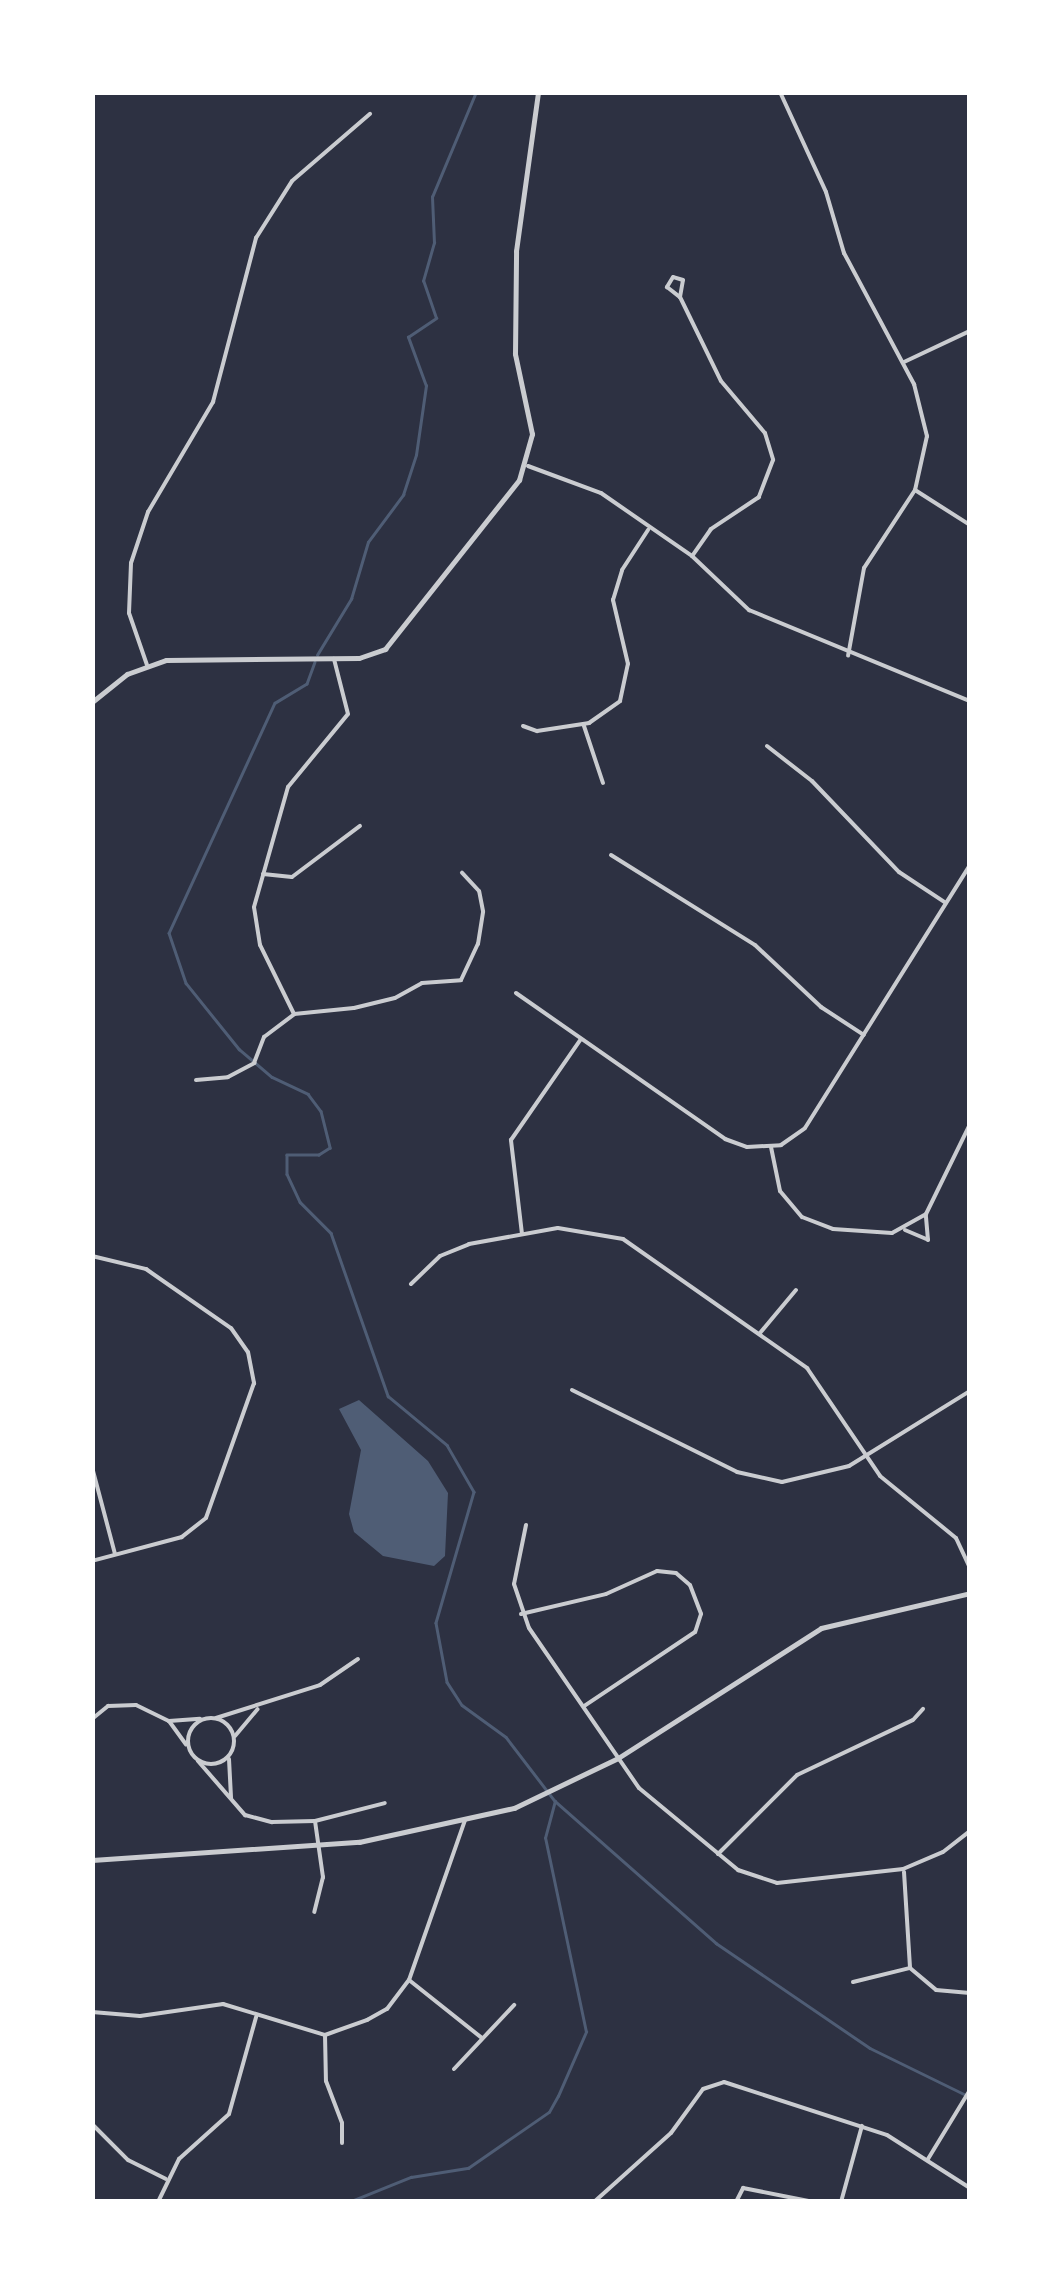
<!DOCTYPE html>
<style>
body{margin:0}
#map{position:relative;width:1062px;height:2294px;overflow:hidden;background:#2d3142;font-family:"Nunito Sans",sans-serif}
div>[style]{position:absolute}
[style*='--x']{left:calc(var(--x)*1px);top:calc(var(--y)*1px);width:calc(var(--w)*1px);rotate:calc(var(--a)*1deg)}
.water>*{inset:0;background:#4f5d75}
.stream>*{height:2.5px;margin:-1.25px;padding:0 1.25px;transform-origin:1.25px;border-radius:1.25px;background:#4f5d75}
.minor>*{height:4px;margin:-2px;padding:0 2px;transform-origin:2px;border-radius:2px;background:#caccd0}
.minor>.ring{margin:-2px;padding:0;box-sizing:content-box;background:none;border:4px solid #caccd0;border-radius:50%}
.tertiary>*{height:5px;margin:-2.5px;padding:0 2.5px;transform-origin:2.5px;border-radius:2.5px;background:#caccd0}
span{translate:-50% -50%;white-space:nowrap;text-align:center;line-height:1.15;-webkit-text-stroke:10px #fff;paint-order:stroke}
.frame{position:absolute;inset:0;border:95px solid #fff;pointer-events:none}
</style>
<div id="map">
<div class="water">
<i style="clip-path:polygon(359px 1400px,428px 1461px,448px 1493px,445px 1556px,434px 1566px,383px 1556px,354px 1532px,349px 1514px,361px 1450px,339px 1409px)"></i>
</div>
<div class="stream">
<i style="--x:317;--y:655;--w:66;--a:-58.7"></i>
<i style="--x:351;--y:599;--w:59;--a:-73.4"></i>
<i style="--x:368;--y:542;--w:59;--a:-53.3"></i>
<i style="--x:403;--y:495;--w:42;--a:-72"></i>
<i style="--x:416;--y:455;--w:70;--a:-81.8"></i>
<i style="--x:426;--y:386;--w:52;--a:-110.2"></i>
<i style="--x:408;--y:337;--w:34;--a:-34"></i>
<i style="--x:436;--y:318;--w:39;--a:-109"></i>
<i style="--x:423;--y:281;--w:40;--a:-74"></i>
<i style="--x:434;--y:243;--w:46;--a:-92.5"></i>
<i style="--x:432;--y:197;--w:114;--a:-67.3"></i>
<i style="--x:315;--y:662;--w:23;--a:110"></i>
<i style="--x:307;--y:684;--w:37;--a:149"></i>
<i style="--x:275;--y:703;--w:253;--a:114.7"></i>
<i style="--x:169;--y:933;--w:53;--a:71.2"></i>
<i style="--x:186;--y:983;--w:85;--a:51.2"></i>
<i style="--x:239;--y:1049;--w:43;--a:40.3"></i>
<i style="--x:272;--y:1077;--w:40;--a:25"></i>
<i style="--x:308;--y:1094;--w:21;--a:53"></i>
<i style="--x:321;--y:1111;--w:38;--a:76"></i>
<i style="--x:330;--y:1148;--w:13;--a:148"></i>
<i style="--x:319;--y:1155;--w:32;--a:180"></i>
<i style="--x:287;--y:1155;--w:19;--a:90"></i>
<i style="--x:287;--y:1174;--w:31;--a:65"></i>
<i style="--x:300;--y:1202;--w:44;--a:45"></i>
<i style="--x:331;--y:1233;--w:173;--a:70.7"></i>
<i style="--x:388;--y:1396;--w:77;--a:39.7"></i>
<i style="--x:447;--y:1445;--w:54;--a:60.1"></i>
<i style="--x:474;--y:1492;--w:136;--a:106.2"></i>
<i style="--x:436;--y:1623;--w:60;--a:79.4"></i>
<i style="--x:447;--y:1682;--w:27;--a:57"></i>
<i style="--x:462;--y:1705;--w:54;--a:36"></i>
<i style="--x:506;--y:1737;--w:81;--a:52.6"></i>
<i style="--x:555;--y:1801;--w:215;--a:41.4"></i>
<i style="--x:716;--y:1943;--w:186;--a:34.3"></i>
<i style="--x:870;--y:2048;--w:111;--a:26.1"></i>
<i style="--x:349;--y:2202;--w:67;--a:-22"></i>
<i style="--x:411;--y:2177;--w:58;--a:-9"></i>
<i style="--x:468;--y:2168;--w:98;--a:-34.7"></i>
<i style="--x:549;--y:2112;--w:18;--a:-61"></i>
<i style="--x:558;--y:2096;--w:70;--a:-66.4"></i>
<i style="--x:586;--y:2032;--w:198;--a:-101.9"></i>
<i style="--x:545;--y:1838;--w:38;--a:-75"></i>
</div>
<div class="minor">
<i style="--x:780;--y:92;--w:110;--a:65.3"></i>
<i style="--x:826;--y:192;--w:64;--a:73.6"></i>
<i style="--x:844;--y:253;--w:149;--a:61.9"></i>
<i style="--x:914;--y:384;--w:54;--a:76"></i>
<i style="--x:927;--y:436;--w:55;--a:102.5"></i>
<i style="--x:915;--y:490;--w:93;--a:123.2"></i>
<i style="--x:864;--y:568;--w:89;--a:100.3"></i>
<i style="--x:680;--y:297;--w:17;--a:-80"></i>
<i style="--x:683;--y:280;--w:10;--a:-163"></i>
<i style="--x:673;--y:277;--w:12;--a:121"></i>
<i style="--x:667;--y:287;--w:16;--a:38"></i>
<i style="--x:680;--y:297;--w:93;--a:64"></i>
<i style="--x:721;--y:381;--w:68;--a:49.8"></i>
<i style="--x:765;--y:433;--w:28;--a:73"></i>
<i style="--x:773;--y:460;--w:40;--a:111"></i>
<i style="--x:759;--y:497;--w:58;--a:146.3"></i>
<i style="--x:711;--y:529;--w:33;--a:125"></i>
<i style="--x:904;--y:362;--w:73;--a:-25.2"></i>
<i style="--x:528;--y:466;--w:78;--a:20.3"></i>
<i style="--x:601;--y:493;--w:111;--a:34.7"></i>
<i style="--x:692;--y:556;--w:79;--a:43.5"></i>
<i style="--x:749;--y:610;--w:239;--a:22.4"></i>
<i style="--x:915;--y:490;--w:65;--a:32.5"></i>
<i style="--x:147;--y:665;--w:55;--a:-109.1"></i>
<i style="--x:129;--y:613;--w:50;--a:-87.7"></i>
<i style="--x:131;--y:563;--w:54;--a:-71.6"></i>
<i style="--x:148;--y:512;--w:128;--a:-59.4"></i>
<i style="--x:213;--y:402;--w:170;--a:-75.3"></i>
<i style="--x:256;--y:238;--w:67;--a:-57.7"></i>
<i style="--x:292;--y:181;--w:103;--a:-40.7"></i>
<i style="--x:523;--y:726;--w:15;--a:20"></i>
<i style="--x:537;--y:731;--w:53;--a:-8.7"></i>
<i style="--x:589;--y:723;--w:38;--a:-35"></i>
<i style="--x:620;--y:701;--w:38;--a:-78"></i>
<i style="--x:628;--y:664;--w:66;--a:-103.2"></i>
<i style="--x:613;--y:600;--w:31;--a:-73"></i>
<i style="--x:622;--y:570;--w:48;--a:-57"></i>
<i style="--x:584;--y:726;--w:60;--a:71.6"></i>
<i style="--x:767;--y:746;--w:57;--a:37.9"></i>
<i style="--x:812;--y:781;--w:126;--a:46.3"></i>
<i style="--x:899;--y:872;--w:56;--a:33.4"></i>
<i style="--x:611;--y:855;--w:170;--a:32"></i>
<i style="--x:755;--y:945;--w:91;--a:43.2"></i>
<i style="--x:821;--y:1007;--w:51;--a:33.1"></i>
<i style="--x:263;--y:874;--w:29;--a:6"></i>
<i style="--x:292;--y:877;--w:85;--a:-36.9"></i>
<i style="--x:516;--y:993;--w:255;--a:34.9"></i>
<i style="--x:725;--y:1139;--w:23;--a:20"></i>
<i style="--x:747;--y:1147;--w:34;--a:-3"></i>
<i style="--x:781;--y:1145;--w:29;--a:-35"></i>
<i style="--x:805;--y:1128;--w:310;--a:-57.9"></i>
<i style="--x:294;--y:1014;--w:77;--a:-116.2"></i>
<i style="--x:260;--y:945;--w:38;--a:-99"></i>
<i style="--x:254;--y:907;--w:125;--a:-74.2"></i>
<i style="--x:288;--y:787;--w:94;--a:-50.6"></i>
<i style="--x:348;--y:714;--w:57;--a:-104.3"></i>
<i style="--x:294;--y:1014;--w:60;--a:-5.7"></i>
<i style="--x:354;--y:1008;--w:42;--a:-13.7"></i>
<i style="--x:395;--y:998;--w:31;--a:-29"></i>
<i style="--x:422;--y:983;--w:39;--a:-4"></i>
<i style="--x:461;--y:980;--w:40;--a:-65"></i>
<i style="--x:478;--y:944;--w:33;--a:-81"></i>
<i style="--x:483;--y:911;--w:20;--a:-101"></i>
<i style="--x:479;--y:891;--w:25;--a:-133"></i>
<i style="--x:196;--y:1080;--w:32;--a:-5"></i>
<i style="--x:228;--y:1077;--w:30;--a:-28"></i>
<i style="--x:254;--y:1063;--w:28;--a:-69"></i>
<i style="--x:264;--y:1037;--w:38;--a:-37"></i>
<i style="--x:771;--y:1147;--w:45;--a:78.4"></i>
<i style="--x:780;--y:1191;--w:34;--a:50"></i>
<i style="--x:802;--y:1217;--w:33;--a:21"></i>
<i style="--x:833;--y:1229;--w:59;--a:3.9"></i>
<i style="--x:892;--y:1233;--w:39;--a:-29"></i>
<i style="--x:926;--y:1214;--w:100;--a:-63.9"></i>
<i style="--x:905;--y:1230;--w:25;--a:23"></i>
<i style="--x:928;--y:1240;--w:25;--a:-95"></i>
<i style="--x:522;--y:1234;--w:95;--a:-96.7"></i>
<i style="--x:511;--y:1140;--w:123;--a:-55.3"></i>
<i style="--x:92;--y:1256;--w:56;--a:13.5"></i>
<i style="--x:146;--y:1269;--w:103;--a:34.8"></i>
<i style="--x:231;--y:1328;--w:29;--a:55"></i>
<i style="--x:248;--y:1352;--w:32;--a:79"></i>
<i style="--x:254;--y:1383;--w:143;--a:109.6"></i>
<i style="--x:206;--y:1518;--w:31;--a:142"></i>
<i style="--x:182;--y:1537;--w:93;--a:165.1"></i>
<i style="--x:411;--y:1284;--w:40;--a:-44"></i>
<i style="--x:440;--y:1256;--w:31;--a:-22"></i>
<i style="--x:469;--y:1244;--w:90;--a:-10.2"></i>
<i style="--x:558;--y:1228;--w:66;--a:9.6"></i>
<i style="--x:623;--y:1239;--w:225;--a:35"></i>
<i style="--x:807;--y:1368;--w:130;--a:55.9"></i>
<i style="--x:880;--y:1476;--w:98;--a:39.2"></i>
<i style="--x:956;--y:1538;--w:33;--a:65"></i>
<i style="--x:760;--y:1333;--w:56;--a:-50.1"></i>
<i style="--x:572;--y:1390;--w:184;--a:26.4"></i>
<i style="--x:737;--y:1472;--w:46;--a:12.5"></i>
<i style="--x:782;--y:1482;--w:69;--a:-13.4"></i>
<i style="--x:849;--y:1466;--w:142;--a:-31.8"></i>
<i style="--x:92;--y:1467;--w:90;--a:75.2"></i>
<i style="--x:526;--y:1525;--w:60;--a:101.5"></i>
<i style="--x:514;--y:1584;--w:46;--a:71.2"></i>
<i style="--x:529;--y:1628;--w:194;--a:55.5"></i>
<i style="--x:639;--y:1788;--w:129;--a:39.6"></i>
<i style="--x:738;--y:1870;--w:41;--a:18.4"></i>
<i style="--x:777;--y:1883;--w:127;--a:-6.3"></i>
<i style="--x:903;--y:1869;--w:43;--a:-23"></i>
<i style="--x:943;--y:1852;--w:34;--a:-38"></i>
<i style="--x:521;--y:1614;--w:87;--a:-13.2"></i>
<i style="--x:606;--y:1594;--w:56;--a:-24.3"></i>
<i style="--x:657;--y:1571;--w:19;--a:6"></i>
<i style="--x:676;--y:1573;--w:18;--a:41"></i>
<i style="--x:690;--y:1585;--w:31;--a:69"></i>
<i style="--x:701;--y:1614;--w:19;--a:108"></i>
<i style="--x:695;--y:1632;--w:133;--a:146.3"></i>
<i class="ring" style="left:188px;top:1718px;width:42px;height:42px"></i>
<i style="--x:216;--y:1718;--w:109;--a:-17.6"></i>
<i style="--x:320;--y:1685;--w:46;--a:-34.4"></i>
<i style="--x:92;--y:1719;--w:21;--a:-39"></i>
<i style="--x:108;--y:1706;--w:28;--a:-2"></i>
<i style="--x:136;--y:1705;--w:37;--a:26"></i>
<i style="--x:169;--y:1721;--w:29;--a:54"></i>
<i style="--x:169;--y:1721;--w:31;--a:-4"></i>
<i style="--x:235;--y:1736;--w:35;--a:-50"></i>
<i style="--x:229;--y:1759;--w:39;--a:87"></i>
<i style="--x:198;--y:1761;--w:72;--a:49"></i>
<i style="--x:245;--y:1815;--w:28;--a:15"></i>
<i style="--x:272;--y:1822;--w:43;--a:-1.3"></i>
<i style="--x:315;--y:1821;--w:57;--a:81.9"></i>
<i style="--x:323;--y:1877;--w:36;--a:104"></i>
<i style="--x:315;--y:1821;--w:72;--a:-14.4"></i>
<i style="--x:718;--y:1854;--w:112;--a:-45"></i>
<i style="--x:797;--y:1775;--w:128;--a:-25.4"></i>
<i style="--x:913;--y:1720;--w:15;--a:-48"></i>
<i style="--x:904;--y:1872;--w:96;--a:86.4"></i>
<i style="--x:910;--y:1968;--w:34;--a:40"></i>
<i style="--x:936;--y:1990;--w:34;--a:5"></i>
<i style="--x:409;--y:1980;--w:93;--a:38.5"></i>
<i style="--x:853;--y:1982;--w:59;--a:-13.8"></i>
<i style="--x:92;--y:2012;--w:48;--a:4.8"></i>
<i style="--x:140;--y:2016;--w:84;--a:-8.2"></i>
<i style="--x:223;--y:2004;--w:107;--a:16.9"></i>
<i style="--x:325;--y:2035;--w:45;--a:-19.7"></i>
<i style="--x:367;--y:2020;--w:23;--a:-29"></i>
<i style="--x:387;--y:2009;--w:36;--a:-53"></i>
<i style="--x:409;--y:1980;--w:170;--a:-70.7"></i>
<i style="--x:325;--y:2035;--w:46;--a:88.8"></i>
<i style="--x:326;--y:2081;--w:45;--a:69.1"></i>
<i style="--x:342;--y:2123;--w:20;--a:90"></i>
<i style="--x:454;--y:2069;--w:88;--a:-46.8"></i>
<i style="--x:92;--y:2124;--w:51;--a:45"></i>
<i style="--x:128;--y:2160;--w:42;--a:26.6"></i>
<i style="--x:928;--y:2159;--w:81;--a:-58.7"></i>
<i style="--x:158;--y:2202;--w:48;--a:-64"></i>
<i style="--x:179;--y:2159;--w:67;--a:-42"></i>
<i style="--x:229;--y:2114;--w:101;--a:-74.4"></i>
<i style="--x:594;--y:2202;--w:103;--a:-41.9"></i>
<i style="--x:671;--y:2133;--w:54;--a:-54"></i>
<i style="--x:703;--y:2089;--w:22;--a:-18"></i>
<i style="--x:724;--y:2082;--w:171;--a:18"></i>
<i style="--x:887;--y:2135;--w:98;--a:32.6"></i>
<i style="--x:736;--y:2202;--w:16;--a:-63"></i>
<i style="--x:743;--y:2188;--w:72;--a:11.2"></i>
<i style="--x:841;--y:2202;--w:79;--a:-74.6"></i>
</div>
<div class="tertiary">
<i style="--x:92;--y:702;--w:45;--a:-38.7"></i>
<i style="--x:127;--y:674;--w:41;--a:-19.7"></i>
<i style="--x:166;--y:660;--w:193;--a:-0.6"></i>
<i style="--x:359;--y:658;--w:28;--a:-19"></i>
<i style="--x:385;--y:649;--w:216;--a:-51.6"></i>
<i style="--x:519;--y:480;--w:48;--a:-74.2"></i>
<i style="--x:532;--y:434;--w:82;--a:-102"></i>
<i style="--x:515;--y:354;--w:103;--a:-89.4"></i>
<i style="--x:516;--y:251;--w:161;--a:-82.1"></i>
<i style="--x:92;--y:1860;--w:268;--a:-3.9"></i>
<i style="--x:359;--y:1842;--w:159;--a:-12.4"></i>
<i style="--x:514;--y:1808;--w:115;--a:-25.7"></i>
<i style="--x:618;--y:1758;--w:241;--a:-32.6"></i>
<i style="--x:821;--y:1628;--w:153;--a:-13.2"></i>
</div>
<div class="frame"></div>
</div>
